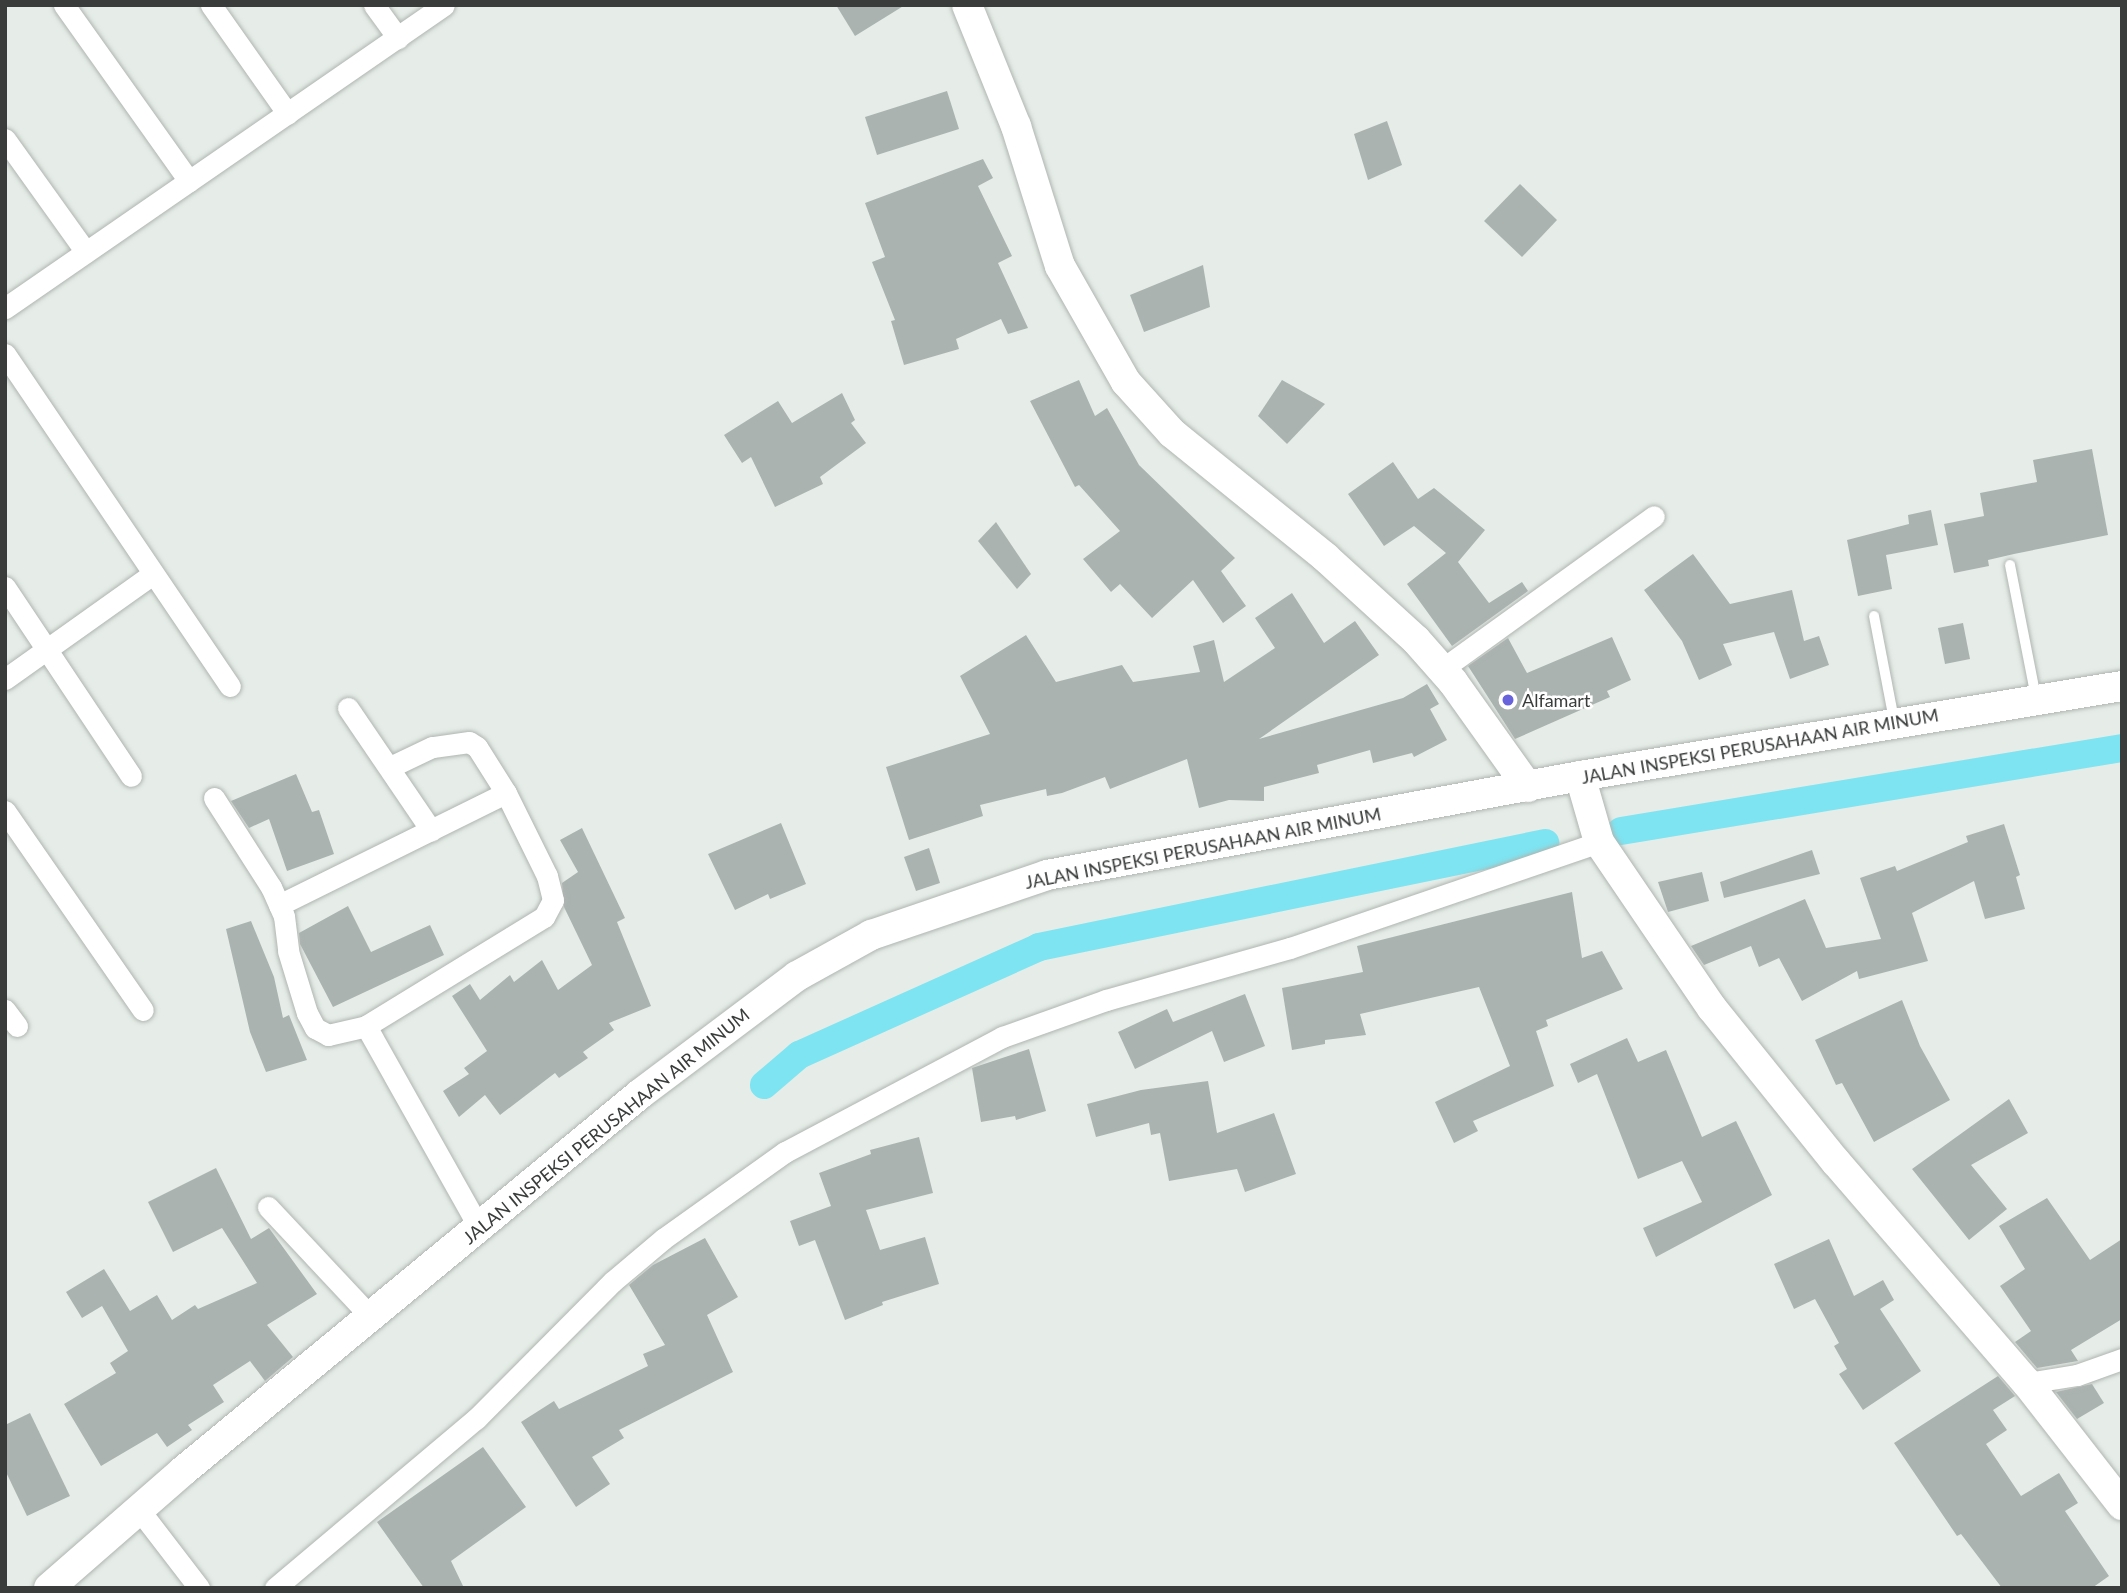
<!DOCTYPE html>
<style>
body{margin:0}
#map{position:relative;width:2127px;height:1593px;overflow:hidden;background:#e6ede8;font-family:Lato,sans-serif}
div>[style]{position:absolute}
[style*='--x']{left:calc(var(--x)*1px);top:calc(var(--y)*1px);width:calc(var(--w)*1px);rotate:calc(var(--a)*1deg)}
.canal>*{height:28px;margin:-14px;padding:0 14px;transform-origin:14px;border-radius:14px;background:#7ee4f1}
.building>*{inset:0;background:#abb3b1}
.roads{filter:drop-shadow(0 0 2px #afb5b1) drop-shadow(0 0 2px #afb5b1)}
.lane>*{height:10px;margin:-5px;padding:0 5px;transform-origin:5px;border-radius:5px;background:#fff}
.street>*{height:21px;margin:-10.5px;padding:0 10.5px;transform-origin:10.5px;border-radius:10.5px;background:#fff}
.secondary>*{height:30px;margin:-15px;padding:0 15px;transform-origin:15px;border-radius:15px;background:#fff}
.dots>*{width:19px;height:19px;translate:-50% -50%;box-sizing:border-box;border:4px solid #fff;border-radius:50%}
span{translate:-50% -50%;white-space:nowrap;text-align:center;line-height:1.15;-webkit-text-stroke:5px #fff;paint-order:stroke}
.poi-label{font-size:18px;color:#393c3a}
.left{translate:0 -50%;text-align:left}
.street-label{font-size:18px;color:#393c3a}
.frame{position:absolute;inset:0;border:7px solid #393c3a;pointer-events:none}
</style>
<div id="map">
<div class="canal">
<i style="--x:1621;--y:831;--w:508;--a:-9.41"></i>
<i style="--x:764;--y:1085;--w:46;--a:-40.6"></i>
<i style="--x:799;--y:1055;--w:263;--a:-24.2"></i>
<i style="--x:1039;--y:947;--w:517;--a:-11.61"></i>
</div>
<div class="building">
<i style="clip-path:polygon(836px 5px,905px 5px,855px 36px)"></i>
<i style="clip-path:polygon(947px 91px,959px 129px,877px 155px,865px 117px)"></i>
<i style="clip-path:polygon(1387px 121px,1402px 165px,1368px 180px,1354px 134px)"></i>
<i style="clip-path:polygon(983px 159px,993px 178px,978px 186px,1012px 256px,998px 263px,1028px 328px,1008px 334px,1001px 319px,956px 339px,959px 349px,904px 365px,891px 321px,895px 320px,872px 262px,885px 257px,865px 203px)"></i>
<i style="clip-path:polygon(1520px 184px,1557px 220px,1522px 257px,1484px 221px)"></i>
<i style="clip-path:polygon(1203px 265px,1210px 307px,1144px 332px,1130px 295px)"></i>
<i style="clip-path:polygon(1079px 380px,1095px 416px,1107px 408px,1139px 465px,1235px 558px,1221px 571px,1246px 606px,1223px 623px,1193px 580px,1152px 618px,1120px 584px,1111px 592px,1083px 559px,1120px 531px,1079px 485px,1075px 487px,1030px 401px)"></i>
<i style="clip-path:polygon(1282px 380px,1325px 404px,1287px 444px,1258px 416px)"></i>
<i style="clip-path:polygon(842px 393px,855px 420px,851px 423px,866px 443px,820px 477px,823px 484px,775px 507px,751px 457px,742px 463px,724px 435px,778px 401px,792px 423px)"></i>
<i style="clip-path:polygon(2092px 449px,2108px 535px,2014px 554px,1988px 560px,1989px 566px,1954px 573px,1944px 524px,1984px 516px,1980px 493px,2037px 482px,2033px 460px)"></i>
<i style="clip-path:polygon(1393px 462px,1418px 499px,1434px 488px,1485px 530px,1458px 562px,1489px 603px,1522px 582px,1528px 591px,1452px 646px,1407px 584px,1446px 553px,1414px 526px,1384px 546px,1348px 494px)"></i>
<i style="clip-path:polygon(1931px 510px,1938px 545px,1886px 555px,1892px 589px,1858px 596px,1847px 540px,1909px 524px,1908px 515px)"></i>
<i style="clip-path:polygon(996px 522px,1031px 574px,1017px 589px,978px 541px)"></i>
<i style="clip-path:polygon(1693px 554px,1730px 604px,1792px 590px,1804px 641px,1819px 636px,1829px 665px,1790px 679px,1774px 632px,1723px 644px,1732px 665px,1699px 680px,1682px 641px,1644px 590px)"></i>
<i style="clip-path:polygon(1292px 593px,1324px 643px,1355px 621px,1379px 655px,1259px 739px,1403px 698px,1427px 684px,1439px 704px,1430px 709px,1447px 740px,1414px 757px,1412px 753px,1373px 763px,1370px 750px,1317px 765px,1319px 773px,1264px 787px,1264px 801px,1229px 800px,1199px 808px,1187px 759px,1110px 789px,1105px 777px,1062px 793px,1047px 796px,1046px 789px,980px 805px,983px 816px,909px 840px,886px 767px,990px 734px,960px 676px,1026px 635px,1056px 682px,1122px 665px,1133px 682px,1200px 672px,1193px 646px,1214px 640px,1224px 682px,1275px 648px,1255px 618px)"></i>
<i style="clip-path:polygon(1963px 623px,1970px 659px,1945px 664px,1938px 628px)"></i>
<i style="clip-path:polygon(1612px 637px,1631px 680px,1607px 691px,1610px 697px,1515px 739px,1468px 666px,1508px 638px,1527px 673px)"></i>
<i style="clip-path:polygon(296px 774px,312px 812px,319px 810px,334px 854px,287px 871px,269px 819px,249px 828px,231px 801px)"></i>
<i style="clip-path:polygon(781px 823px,806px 884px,770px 899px,768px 894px,735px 910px,708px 854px)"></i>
<i style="clip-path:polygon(2004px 824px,2020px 875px,2016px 877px,2025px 909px,1985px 919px,1974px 881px,1912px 913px,1928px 961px,1859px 979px,1857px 971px,1802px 1001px,1779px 958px,1759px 967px,1751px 946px,1704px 965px,1691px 946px,1805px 899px,1826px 948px,1881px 939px,1860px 878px,1895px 866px,1897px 871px,1968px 842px,1966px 836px)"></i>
<i style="clip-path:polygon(582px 828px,625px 918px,617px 922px,651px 1006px,609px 1023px,614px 1030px,583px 1052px,588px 1058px,559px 1078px,555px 1073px,500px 1115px,485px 1095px,459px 1117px,443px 1091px,469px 1074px,464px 1068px,487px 1051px,452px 996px,470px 984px,480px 1000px,510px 975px,514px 982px,542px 960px,558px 990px,592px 965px,564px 907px,562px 883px,578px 872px,560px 840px)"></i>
<i style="clip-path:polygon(929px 848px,940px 883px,916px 891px,904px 857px)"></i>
<i style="clip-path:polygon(1812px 850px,1820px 874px,1724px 898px,1720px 882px)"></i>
<i style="clip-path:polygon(1702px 872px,1709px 901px,1668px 912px,1658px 882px)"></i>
<i style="clip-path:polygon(1572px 892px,1582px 958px,1602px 951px,1623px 989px,1546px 1020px,1548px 1026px,1536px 1031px,1554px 1086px,1473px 1121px,1478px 1131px,1454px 1143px,1435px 1102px,1510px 1066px,1479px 987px,1360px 1014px,1366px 1035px,1325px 1040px,1325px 1044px,1292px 1050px,1282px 988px,1363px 972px,1357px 946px)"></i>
<i style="clip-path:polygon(348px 906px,371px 952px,430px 925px,444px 955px,333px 1007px,300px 944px,299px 933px)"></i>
<i style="clip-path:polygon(251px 921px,274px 977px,283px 1018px,289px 1015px,307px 1060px,266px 1072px,250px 1032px,226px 929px)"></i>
<i style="clip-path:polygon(1245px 994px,1265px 1046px,1224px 1062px,1212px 1031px,1135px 1069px,1118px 1032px,1167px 1009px,1173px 1022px)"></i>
<i style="clip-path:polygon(1902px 1000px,1920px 1046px,1950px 1100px,1874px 1142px,1842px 1083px,1836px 1085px,1815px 1040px)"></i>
<i style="clip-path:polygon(1627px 1038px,1638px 1062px,1666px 1050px,1702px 1137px,1736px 1121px,1772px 1195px,1656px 1257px,1643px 1228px,1702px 1202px,1682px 1161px,1638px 1179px,1597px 1074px,1578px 1083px,1570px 1064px)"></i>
<i style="clip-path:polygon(1029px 1049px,1046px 1111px,1016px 1120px,1015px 1116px,981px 1122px,972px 1068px)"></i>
<i style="clip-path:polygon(1208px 1081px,1217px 1133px,1274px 1113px,1296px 1174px,1245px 1192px,1237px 1169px,1169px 1181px,1160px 1133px,1151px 1135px,1149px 1123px,1096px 1137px,1087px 1104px,1141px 1090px)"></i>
<i style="clip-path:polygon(2009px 1099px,2028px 1133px,1971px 1165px,2007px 1209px,1969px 1240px,1912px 1169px)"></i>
<i style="clip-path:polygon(919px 1137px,933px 1193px,866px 1210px,880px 1250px,925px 1237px,939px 1284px,882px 1302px,883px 1305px,845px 1320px,815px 1240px,799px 1246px,790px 1221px,831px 1206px,819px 1173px,871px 1154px,870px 1150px)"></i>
<i style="clip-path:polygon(216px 1168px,251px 1239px,269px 1228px,317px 1294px,267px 1325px,293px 1357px,265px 1381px,250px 1361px,213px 1385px,224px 1402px,188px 1425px,192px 1430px,167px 1447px,157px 1433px,101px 1466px,64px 1404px,116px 1373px,110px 1363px,128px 1351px,102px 1306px,82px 1318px,66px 1292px,104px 1269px,130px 1311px,157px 1295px,172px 1320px,195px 1305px,198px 1309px,257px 1283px,222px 1228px,173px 1252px,148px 1202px)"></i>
<i style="clip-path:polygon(2047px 1198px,2090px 1260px,2122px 1239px,2122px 1319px,2071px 1350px,2078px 1361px,2037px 1368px,2015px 1342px,2031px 1331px,2000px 1286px,2025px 1269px,1999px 1226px)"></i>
<i style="clip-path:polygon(705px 1238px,738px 1297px,707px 1315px,733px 1372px,619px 1430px,624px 1438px,592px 1457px,610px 1484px,576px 1507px,521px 1422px,554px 1401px,559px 1409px,648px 1366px,643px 1354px,665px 1345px,629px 1285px,653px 1265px)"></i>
<i style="clip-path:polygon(1829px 1239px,1854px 1296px,1883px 1280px,1894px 1300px,1880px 1309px,1921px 1371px,1863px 1410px,1839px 1374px,1847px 1369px,1834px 1346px,1839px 1343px,1815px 1299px,1794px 1309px,1774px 1264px)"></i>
<i style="clip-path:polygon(1998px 1376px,2015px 1396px,1993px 1410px,2007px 1430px,1986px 1444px,2021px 1496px,2059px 1473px,2078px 1503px,2065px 1511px,2109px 1576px,2092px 1588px,2002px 1588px,1961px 1534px,1957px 1536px,1894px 1443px)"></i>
<i style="clip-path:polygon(2092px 1384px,2104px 1403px,2077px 1419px,2056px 1392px)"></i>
<i style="clip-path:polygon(30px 1413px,70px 1496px,27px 1516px,5px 1470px,5px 1425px)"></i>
<i style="clip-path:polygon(483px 1447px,526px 1507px,451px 1561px,464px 1588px,424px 1588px,377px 1522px)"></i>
</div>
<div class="roads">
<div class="lane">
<i style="--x:2010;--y:565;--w:135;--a:78.9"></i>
<i style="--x:1874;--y:616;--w:106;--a:79.1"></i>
</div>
<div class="street">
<i style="--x:64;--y:5;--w:216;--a:54.6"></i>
<i style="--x:211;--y:5;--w:133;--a:54.8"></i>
<i style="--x:374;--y:5;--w:41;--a:54"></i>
<i style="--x:5;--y:139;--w:139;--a:54.4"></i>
<i style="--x:5;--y:308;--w:533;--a:-34.61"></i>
<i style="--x:5;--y:354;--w:401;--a:55.9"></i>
<i style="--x:5;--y:587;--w:227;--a:56.3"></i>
<i style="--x:1442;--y:669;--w:261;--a:-35.8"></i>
<i style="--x:5;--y:679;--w:181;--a:-35.4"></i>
<i style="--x:348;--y:708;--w:148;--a:55.8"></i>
<i style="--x:214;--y:798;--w:106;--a:57.4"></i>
<i style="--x:271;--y:887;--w:32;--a:66"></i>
<i style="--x:284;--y:916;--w:35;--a:83"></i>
<i style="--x:288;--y:951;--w:65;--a:73"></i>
<i style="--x:307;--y:1013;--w:17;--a:62"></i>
<i style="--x:315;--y:1028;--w:15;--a:28"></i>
<i style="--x:328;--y:1035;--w:39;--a:-13"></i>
<i style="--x:366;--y:1026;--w:209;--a:-31.5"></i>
<i style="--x:544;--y:917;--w:19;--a:-62"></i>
<i style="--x:553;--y:900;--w:25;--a:-104"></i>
<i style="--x:547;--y:876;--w:93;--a:-116.3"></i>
<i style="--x:5;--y:811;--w:242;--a:55.3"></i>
<i style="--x:279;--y:905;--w:253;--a:-26.3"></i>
<i style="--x:506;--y:793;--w:54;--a:-122.2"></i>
<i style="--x:477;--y:747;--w:9;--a:-148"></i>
<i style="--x:469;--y:742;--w:37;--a:172"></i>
<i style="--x:432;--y:747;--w:47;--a:154.5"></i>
<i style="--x:5;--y:1010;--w:20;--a:53"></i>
<i style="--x:366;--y:1026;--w:231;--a:60.7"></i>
<i style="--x:268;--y:1207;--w:151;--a:46.9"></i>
<i style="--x:2027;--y:1383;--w:51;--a:-9.1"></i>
<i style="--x:2077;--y:1375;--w:48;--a:-19.6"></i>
<i style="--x:140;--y:1511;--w:97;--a:52.5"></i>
<i style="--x:275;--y:1588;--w:263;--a:-40.1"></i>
<i style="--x:476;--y:1419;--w:193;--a:-45.2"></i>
<i style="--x:612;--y:1282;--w:67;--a:-40.1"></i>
<i style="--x:663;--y:1239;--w:150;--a:-35.5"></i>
<i style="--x:785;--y:1152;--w:246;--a:-27.9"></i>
<i style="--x:1002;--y:1037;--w:110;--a:-19.6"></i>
<i style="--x:1106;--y:1000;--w:191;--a:-15.8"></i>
<i style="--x:1290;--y:948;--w:327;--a:-18.9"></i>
</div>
<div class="secondary">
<i style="--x:967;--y:5;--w:131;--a:68"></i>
<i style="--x:1016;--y:126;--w:147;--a:72.6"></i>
<i style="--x:1060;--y:266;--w:133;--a:60.4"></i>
<i style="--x:1126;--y:382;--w:69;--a:48"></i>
<i style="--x:1172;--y:433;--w:197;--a:39"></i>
<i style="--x:1325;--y:557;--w:123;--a:42.4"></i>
<i style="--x:1416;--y:640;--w:56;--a:48.6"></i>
<i style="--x:1453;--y:682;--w:129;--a:54.5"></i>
<i style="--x:1580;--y:776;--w:69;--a:73.9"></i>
<i style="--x:1599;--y:842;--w:201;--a:55.8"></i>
<i style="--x:1712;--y:1008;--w:198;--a:51.2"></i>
<i style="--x:1836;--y:1162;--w:292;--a:49.2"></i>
<i style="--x:2027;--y:1383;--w:155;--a:52.1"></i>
<i style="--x:49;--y:1588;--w:178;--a:-41.1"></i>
<i style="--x:183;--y:1471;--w:592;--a:-39.52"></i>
<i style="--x:640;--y:1094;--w:196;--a:-36.9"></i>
<i style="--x:797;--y:976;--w:85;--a:-29"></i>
<i style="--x:871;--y:935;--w:186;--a:-18.8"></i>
<i style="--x:1047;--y:875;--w:542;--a:-10.52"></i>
<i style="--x:1580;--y:776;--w:549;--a:-9.43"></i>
</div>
</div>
<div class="dots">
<i style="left:1508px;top:700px;background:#6862db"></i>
</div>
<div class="poi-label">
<span class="left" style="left:1522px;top:700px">Alfamart</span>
</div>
<div class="street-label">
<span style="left:1760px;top:746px;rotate:-10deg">JALAN INSPEKSI PERUSAHAAN AIR MINUM</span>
<span style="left:1203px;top:848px;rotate:-11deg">JALAN INSPEKSI PERUSAHAAN AIR MINUM</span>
<span style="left:606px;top:1126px;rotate:-39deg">JALAN INSPEKSI PERUSAHAAN AIR MINUM</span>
</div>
<div class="frame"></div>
</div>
